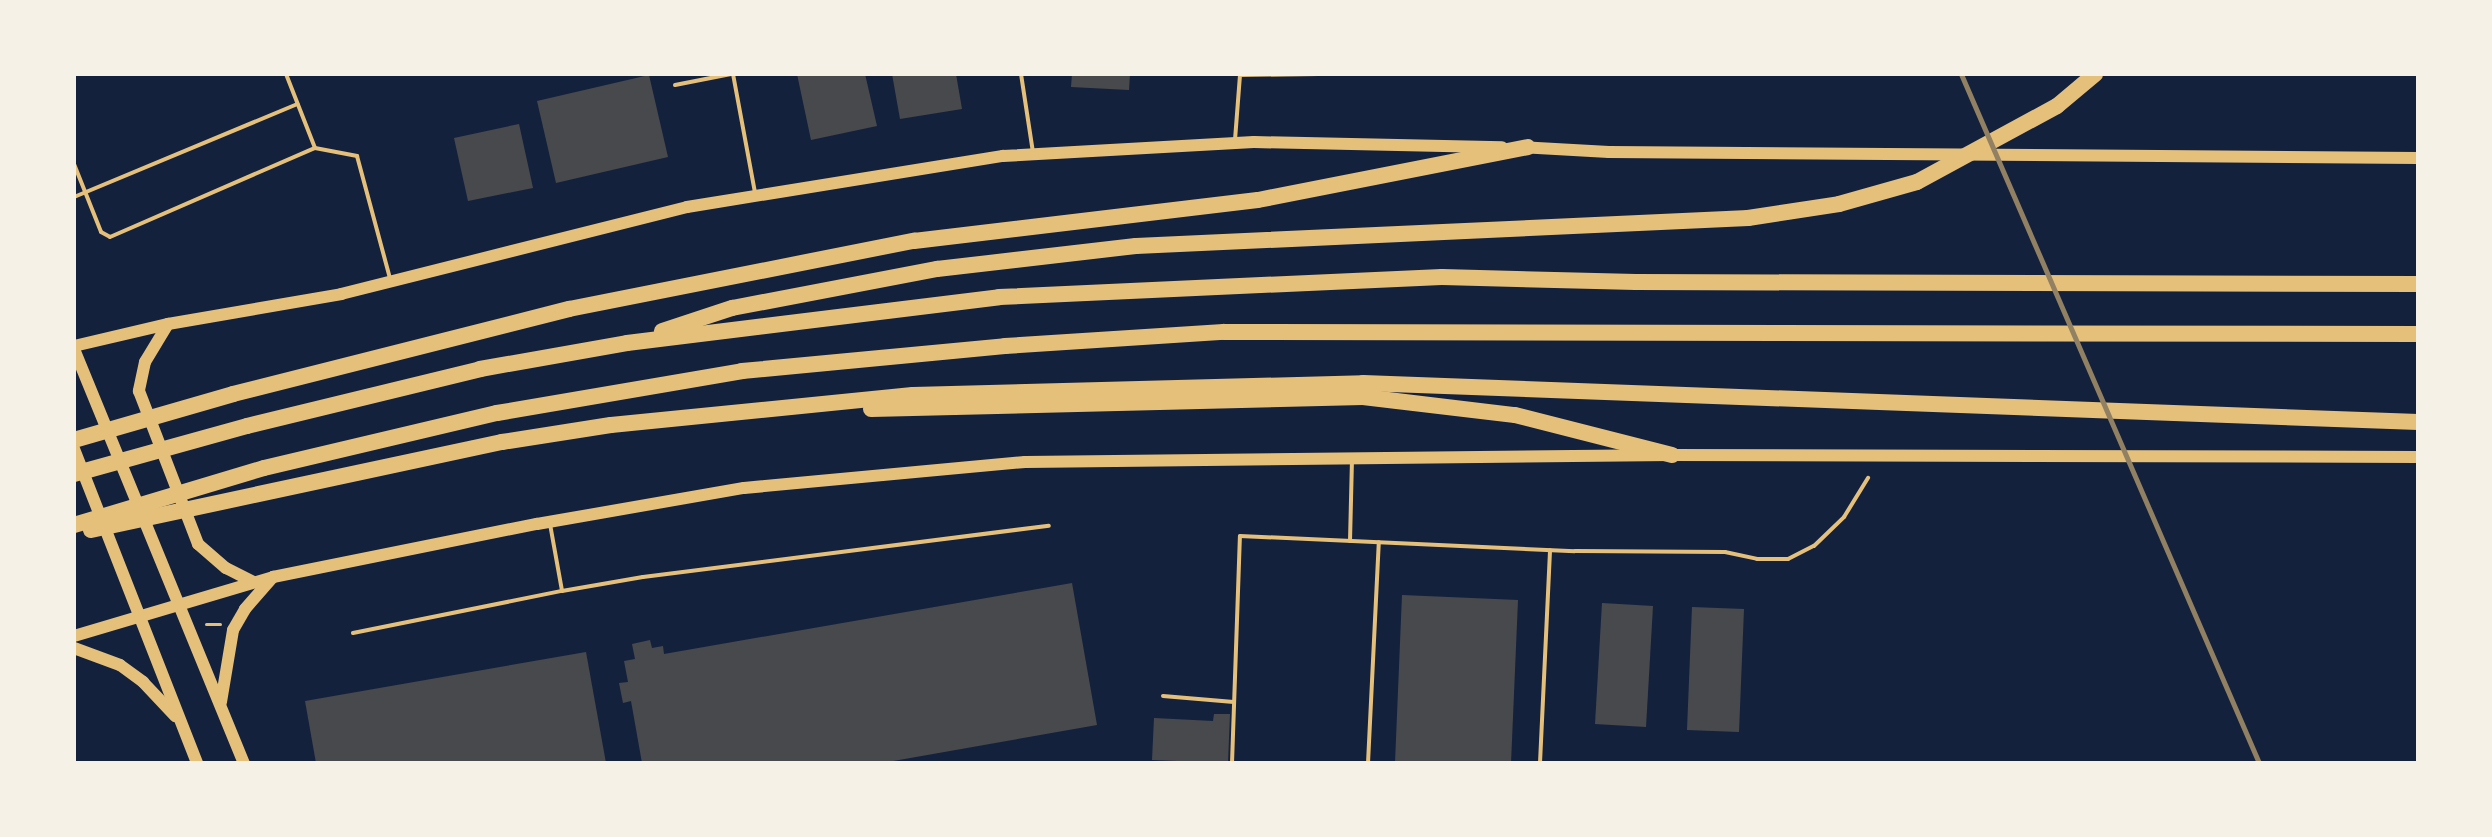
<!DOCTYPE html>
<style>
body{margin:0}
#map{position:relative;width:2492px;height:837px;overflow:hidden;background:#14213d;font-family:"IBM Plex Sans",sans-serif}
div>[style]{position:absolute}
[style*='--x']{left:calc(var(--x)*1px);top:calc(var(--y)*1px);width:calc(var(--w)*1px);rotate:calc(var(--a)*1deg)}
.building>*{inset:0;background:#48494c}
.path>*{height:3px;margin:-1.5px;padding:0 1.5px;transform-origin:1.5px;border-radius:1.5px;background:#e5c07b}
.service>*{height:4px;margin:-2px;padding:0 2px;transform-origin:2px;border-radius:2px;background:#e5c07b}
.secondary>*{height:12px;margin:-6px;padding:0 6px;transform-origin:6px;border-radius:6px;background:#e5c07b}
.motorway>*{height:16px;margin:-8px;padding:0 8px;transform-origin:8px;border-radius:8px;background:#e5c07b}
.rail>*{height:5px;margin:-2.5px;padding:0 2.5px;transform-origin:2.5px;border-radius:2.5px;background:#918062}
span{translate:-50% -50%;white-space:nowrap;text-align:center;line-height:1.15;-webkit-text-stroke:6px #f6f1e7;paint-order:stroke}
.frame{position:absolute;inset:0;border:76px solid #f6f1e7;pointer-events:none}
</style>
<div id="map">
<div class="building">
<i style="clip-path:polygon(797px 74px,865px 74px,877px 126px,811px 140px)"></i>
<i style="clip-path:polygon(892px 74px,956px 74px,962px 109px,900px 119px)"></i>
<i style="clip-path:polygon(1072px 74px,1130px 74px,1129px 90px,1071px 87px)"></i>
<i style="clip-path:polygon(649px 75px,668px 157px,556px 183px,537px 101px)"></i>
<i style="clip-path:polygon(519px 124px,533px 188px,468px 201px,454px 138px)"></i>
<i style="clip-path:polygon(1072px 583px,1097px 725px,882px 763px,642px 763px,631px 701px,623px 703px,619px 683px,628px 682px,624px 661px,635px 659px,632px 644px,650px 640px,652px 648px,663px 646px,664px 654px)"></i>
<i style="clip-path:polygon(1402px 595px,1518px 600px,1511px 763px,1395px 763px)"></i>
<i style="clip-path:polygon(1602px 603px,1653px 606px,1646px 727px,1595px 724px)"></i>
<i style="clip-path:polygon(1692px 607px,1744px 609px,1739px 732px,1687px 730px)"></i>
<i style="clip-path:polygon(586px 652px,606px 763px,316px 763px,305px 701px)"></i>
<i style="clip-path:polygon(1214px 714px,1230px 714px,1228px 763px,1152px 760px,1154px 718px,1213px 721px)"></i>
</div>
<div class="path">
<i style="--x:206;--y:624;--w:14;--a:0"></i>
</div>
<div class="service">
<i style="--x:286;--y:74;--w:79;--a:68.6"></i>
<i style="--x:315;--y:148;--w:43;--a:10.8"></i>
<i style="--x:357;--y:156;--w:126;--a:74.9"></i>
<i style="--x:733;--y:74;--w:121;--a:79.5"></i>
<i style="--x:1021;--y:74;--w:79;--a:81.3"></i>
<i style="--x:675;--y:85;--w:57;--a:-11.1"></i>
<i style="--x:1235;--y:140;--w:65;--a:-85.6"></i>
<i style="--x:1240;--y:75;--w:79;--a:-0.7"></i>
<i style="--x:74;--y:164;--w:73;--a:68.3"></i>
<i style="--x:101;--y:232;--w:10;--a:29"></i>
<i style="--x:110;--y:237;--w:223;--a:-23.5"></i>
<i style="--x:74;--y:197;--w:242;--a:-22.6"></i>
<i style="--x:550;--y:524;--w:68;--a:79.8"></i>
<i style="--x:562;--y:591;--w:82;--a:-9.8"></i>
<i style="--x:643;--y:577;--w:409;--a:-7.2"></i>
<i style="--x:1350;--y:541;--w:81;--a:-88.6"></i>
<i style="--x:353;--y:633;--w:213;--a:-11.4"></i>
<i style="--x:1163;--y:696;--w:71;--a:4.8"></i>
<i style="--x:1232;--y:763;--w:227;--a:-88"></i>
<i style="--x:1240;--y:536;--w:335;--a:2.6"></i>
<i style="--x:1575;--y:551;--w:150;--a:0.4"></i>
<i style="--x:1725;--y:552;--w:33;--a:12"></i>
<i style="--x:1757;--y:559;--w:31;--a:0"></i>
<i style="--x:1788;--y:559;--w:29;--a:-27"></i>
<i style="--x:1814;--y:546;--w:42;--a:-44"></i>
<i style="--x:1844;--y:517;--w:46;--a:-58.4"></i>
<i style="--x:1368;--y:763;--w:221;--a:-87.2"></i>
<i style="--x:1540;--y:763;--w:213;--a:-87.3"></i>
</div>
<div class="secondary">
<i style="--x:1521;--y:147;--w:88;--a:3.3"></i>
<i style="--x:1609;--y:152;--w:809;--a:0.42"></i>
<i style="--x:168;--y:324;--w:44;--a:121.2"></i>
<i style="--x:145;--y:362;--w:30;--a:102"></i>
<i style="--x:139;--y:391;--w:164;--a:68.9"></i>
<i style="--x:198;--y:544;--w:37;--a:41"></i>
<i style="--x:226;--y:568;--w:30;--a:27"></i>
<i style="--x:74;--y:346;--w:97;--a:-13.2"></i>
<i style="--x:168;--y:324;--w:176;--a:-9.8"></i>
<i style="--x:341;--y:294;--w:357;--a:-14.1"></i>
<i style="--x:687;--y:207;--w:320;--a:-9.2"></i>
<i style="--x:1003;--y:156;--w:251;--a:-3.2"></i>
<i style="--x:1254;--y:142;--w:248;--a:1.2"></i>
<i style="--x:74;--y:349;--w:448;--a:67.7"></i>
<i style="--x:74;--y:449;--w:337;--a:68.6"></i>
<i style="--x:74;--y:636;--w:208;--a:-16.5"></i>
<i style="--x:273;--y:577;--w:269;--a:-11.4"></i>
<i style="--x:537;--y:524;--w:210;--a:-9.9"></i>
<i style="--x:744;--y:488;--w:282;--a:-5.3"></i>
<i style="--x:1025;--y:462;--w:647;--a:-0.62"></i>
<i style="--x:1672;--y:455;--w:746;--a:0.15"></i>
<i style="--x:74;--y:648;--w:49;--a:20.3"></i>
<i style="--x:120;--y:665;--w:29;--a:36"></i>
<i style="--x:143;--y:682;--w:47;--a:46.7"></i>
<i style="--x:221;--y:702;--w:73;--a:-80.5"></i>
<i style="--x:233;--y:630;--w:24;--a:-60"></i>
<i style="--x:245;--y:609;--w:43;--a:-48.8"></i>
</div>
<div class="motorway">
<i style="--x:662;--y:331;--w:74;--a:-18.2"></i>
<i style="--x:732;--y:308;--w:209;--a:-10.8"></i>
<i style="--x:937;--y:269;--w:200;--a:-6.6"></i>
<i style="--x:1136;--y:246;--w:613;--a:-2.62"></i>
<i style="--x:1748;--y:218;--w:92;--a:-8.7"></i>
<i style="--x:1839;--y:204;--w:81;--a:-15.8"></i>
<i style="--x:1917;--y:182;--w:159;--a:-28.5"></i>
<i style="--x:2057;--y:106;--w:50;--a:-40.1"></i>
<i style="--x:871;--y:409;--w:492;--a:-1.4"></i>
<i style="--x:1363;--y:397;--w:153;--a:6.8"></i>
<i style="--x:1515;--y:415;--w:162;--a:14.3"></i>
<i style="--x:74;--y:440;--w:166;--a:-16.1"></i>
<i style="--x:233;--y:394;--w:347;--a:-14.2"></i>
<i style="--x:569;--y:309;--w:352;--a:-11.2"></i>
<i style="--x:914;--y:241;--w:346;--a:-6.8"></i>
<i style="--x:1258;--y:200;--w:275;--a:-11.1"></i>
<i style="--x:74;--y:474;--w:180;--a:-15.5"></i>
<i style="--x:247;--y:426;--w:240;--a:-13.7"></i>
<i style="--x:480;--y:369;--w:149;--a:-10"></i>
<i style="--x:627;--y:343;--w:375;--a:-7"></i>
<i style="--x:999;--y:297;--w:443;--a:-2.6"></i>
<i style="--x:1442;--y:277;--w:194;--a:1.5"></i>
<i style="--x:1636;--y:282;--w:782;--a:0.15"></i>
<i style="--x:74;--y:525;--w:198;--a:-16.7"></i>
<i style="--x:264;--y:468;--w:239;--a:-13.3"></i>
<i style="--x:497;--y:413;--w:249;--a:-9.7"></i>
<i style="--x:742;--y:371;--w:264;--a:-5.4"></i>
<i style="--x:1005;--y:346;--w:219;--a:-3.7"></i>
<i style="--x:1224;--y:332;--w:1194;--a:0.1"></i>
<i style="--x:91;--y:530;--w:420;--a:-12.1"></i>
<i style="--x:502;--y:442;--w:110;--a:-8.9"></i>
<i style="--x:611;--y:425;--w:303;--a:-5.7"></i>
<i style="--x:913;--y:395;--w:450;--a:-1.5"></i>
<i style="--x:1363;--y:383;--w:1056;--a:2.12"></i>
</div>
<div class="rail">
<i style="--x:1961;--y:74;--w:751;--a:66.61"></i>
</div>
<div class="frame"></div>
</div>
